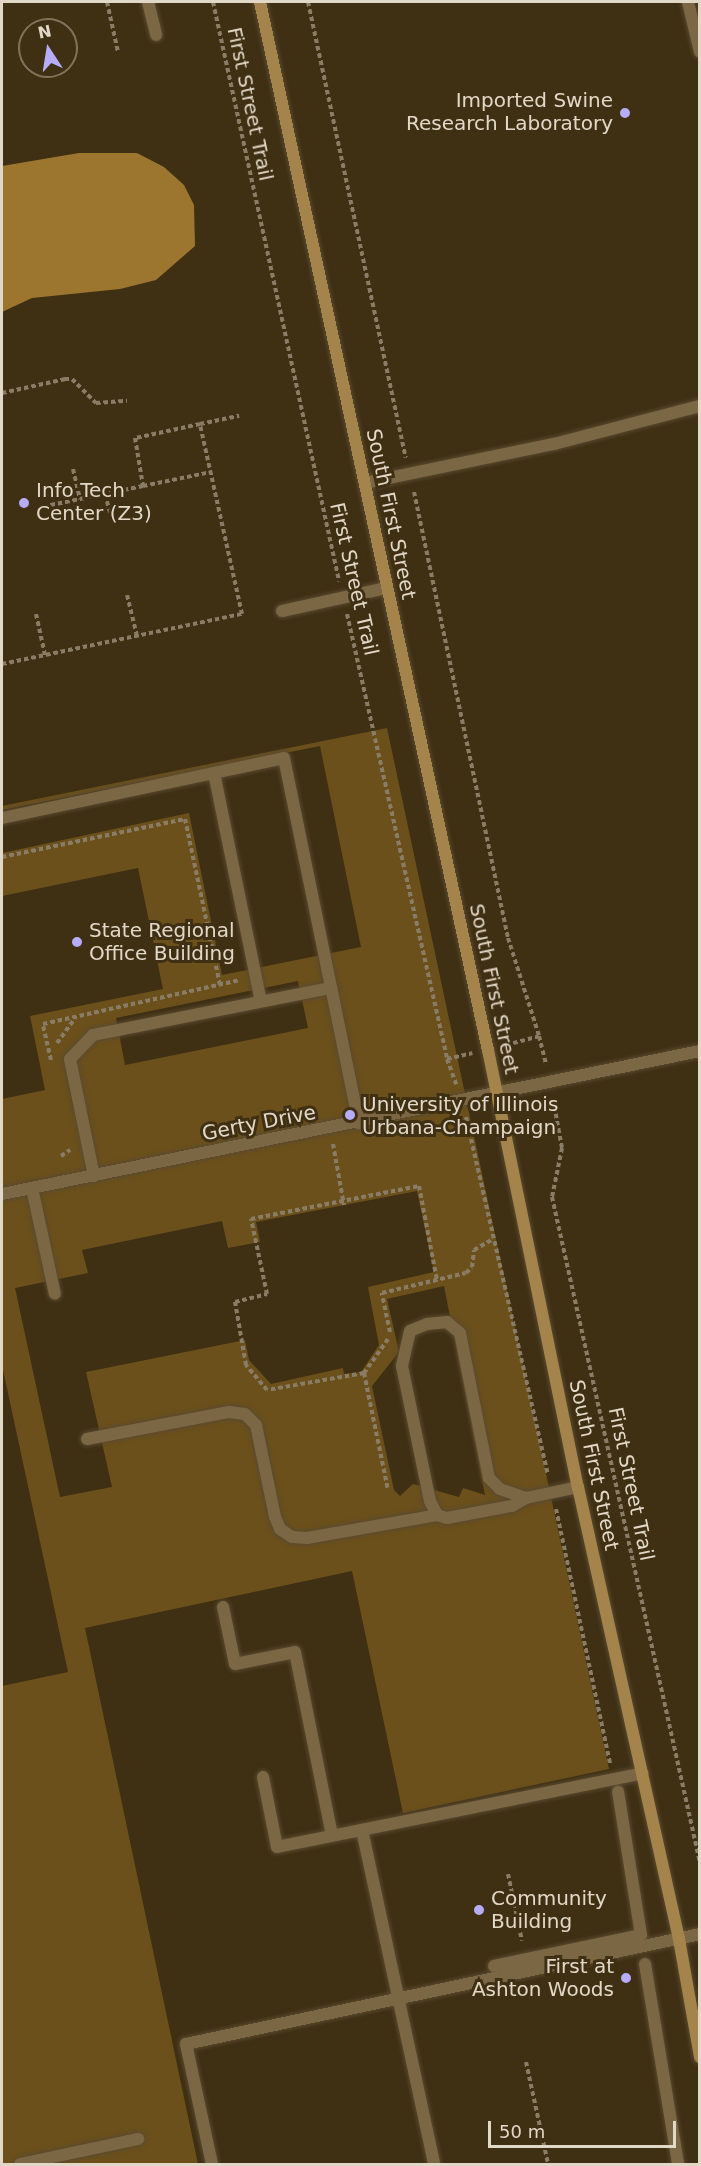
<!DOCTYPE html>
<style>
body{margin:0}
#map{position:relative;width:701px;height:2166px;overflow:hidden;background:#3f2f13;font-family:"DejaVu Sans",sans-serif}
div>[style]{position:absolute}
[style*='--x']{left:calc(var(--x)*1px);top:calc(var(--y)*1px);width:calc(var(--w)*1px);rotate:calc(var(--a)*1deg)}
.green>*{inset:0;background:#6c501b}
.water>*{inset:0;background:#9c762f}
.path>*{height:4px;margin-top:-2px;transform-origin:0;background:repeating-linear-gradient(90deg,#8a7d67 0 4.5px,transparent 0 7.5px)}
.roads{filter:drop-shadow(0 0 2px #594a30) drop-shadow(0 0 2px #594a30)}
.lane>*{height:12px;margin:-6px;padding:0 6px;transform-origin:6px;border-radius:6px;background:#7c6745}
.street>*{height:12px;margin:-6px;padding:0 6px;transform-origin:6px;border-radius:6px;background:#7c6745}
.secondary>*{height:12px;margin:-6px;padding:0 6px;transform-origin:6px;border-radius:6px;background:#a5844b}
.dots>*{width:16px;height:16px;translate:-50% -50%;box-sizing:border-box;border:3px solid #3f2f13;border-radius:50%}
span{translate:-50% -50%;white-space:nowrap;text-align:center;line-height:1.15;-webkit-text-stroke:6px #3f2f13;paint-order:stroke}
.poi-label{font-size:20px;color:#e2d8c8}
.right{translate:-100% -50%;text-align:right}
.left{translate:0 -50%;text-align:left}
.street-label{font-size:20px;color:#e2d8c8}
.frame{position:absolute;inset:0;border:3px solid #e2d8c8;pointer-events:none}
.north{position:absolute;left:18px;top:18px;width:60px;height:60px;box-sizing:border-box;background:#3f2f13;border:2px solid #80735b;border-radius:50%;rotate:348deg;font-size:16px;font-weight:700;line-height:24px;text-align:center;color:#e2d8c8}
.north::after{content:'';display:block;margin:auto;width:21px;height:27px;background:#b6acf8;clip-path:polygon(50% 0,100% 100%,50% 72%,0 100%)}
.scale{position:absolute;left:488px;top:2121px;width:188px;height:27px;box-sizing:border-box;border:3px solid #e2d8c8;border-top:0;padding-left:8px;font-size:18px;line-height:21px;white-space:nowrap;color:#e2d8c8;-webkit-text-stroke:4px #3f2f13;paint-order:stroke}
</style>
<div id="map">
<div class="green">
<i style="clip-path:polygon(evenodd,387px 728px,609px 1769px,403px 1813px,352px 1571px,85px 1628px,198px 2164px,2px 2164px,2px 1686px,68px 1672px,2px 1365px,2px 1099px,45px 1090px,30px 1016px,163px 989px,138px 868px,2px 896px,2px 853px,189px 813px,222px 975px,361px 947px,320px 746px,2px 810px,2px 806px,387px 728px,298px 981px,308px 1028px,125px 1065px,116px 1018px,298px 981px,387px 728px,417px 1191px,434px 1272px,368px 1287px,379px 1345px,361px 1372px,344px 1374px,343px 1368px,271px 1384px,249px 1360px,245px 1340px,86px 1372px,112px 1487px,60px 1497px,15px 1288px,88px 1273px,82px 1250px,222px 1221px,228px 1248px,260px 1242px,256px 1222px,417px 1191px,387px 728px,444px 1286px,485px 1495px,463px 1488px,459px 1497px,413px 1484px,400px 1496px,394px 1490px,372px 1386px,399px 1352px,387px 1299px,444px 1286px)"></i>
</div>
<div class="water">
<i style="clip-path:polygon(79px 153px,137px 153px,164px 167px,184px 185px,194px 205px,195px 246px,156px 280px,120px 289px,32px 298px,2px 312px,2px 166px)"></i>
</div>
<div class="path">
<i style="--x:107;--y:2;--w:51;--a:77.6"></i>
<i style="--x:213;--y:2;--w:593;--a:77.72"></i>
<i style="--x:308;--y:2;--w:466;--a:77.9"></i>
<i style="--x:2;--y:393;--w:65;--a:-12.5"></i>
<i style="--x:65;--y:379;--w:7;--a:0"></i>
<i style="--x:72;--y:379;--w:34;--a:45"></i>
<i style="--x:96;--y:403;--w:31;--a:-4"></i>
<i style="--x:200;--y:424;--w:40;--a:-12"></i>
<i style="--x:73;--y:469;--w:31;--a:77"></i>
<i style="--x:143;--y:486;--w:69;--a:-11.6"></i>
<i style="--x:414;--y:492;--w:456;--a:78.1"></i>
<i style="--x:508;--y:938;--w:103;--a:72.4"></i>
<i style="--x:105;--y:494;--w:23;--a:75"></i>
<i style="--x:127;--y:595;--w:42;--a:76.3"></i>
<i style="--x:36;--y:614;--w:42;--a:77.6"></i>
<i style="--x:347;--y:614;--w:456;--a:77.3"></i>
<i style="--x:447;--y:1059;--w:26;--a:-13"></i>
<i style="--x:2;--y:664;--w:245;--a:-11.8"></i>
<i style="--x:242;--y:614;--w:195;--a:-102.5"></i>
<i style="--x:200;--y:424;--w:66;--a:167.8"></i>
<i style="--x:135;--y:438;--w:49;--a:80.5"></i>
<i style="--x:143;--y:486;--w:99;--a:168.3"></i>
<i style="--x:2;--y:857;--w:187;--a:-11.7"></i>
<i style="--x:185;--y:819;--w:170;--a:78.1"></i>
<i style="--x:57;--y:1043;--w:31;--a:-54"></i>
<i style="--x:506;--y:1045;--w:34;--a:-15"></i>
<i style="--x:539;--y:1036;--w:30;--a:76"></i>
<i style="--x:447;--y:1059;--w:27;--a:70"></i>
<i style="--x:51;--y:1060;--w:37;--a:-103"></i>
<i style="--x:43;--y:1024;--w:202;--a:-12.6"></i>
<i style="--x:553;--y:1099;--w:50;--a:79.6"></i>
<i style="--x:562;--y:1148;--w:50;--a:101.5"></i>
<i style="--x:552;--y:1197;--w:682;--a:77.47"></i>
<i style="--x:466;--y:1117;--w:367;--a:77.1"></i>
<i style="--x:333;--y:1144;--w:62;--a:79.8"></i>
<i style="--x:61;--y:1156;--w:11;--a:-34"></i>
<i style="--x:390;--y:1332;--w:40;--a:-102"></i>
<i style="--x:382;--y:1293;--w:86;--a:-13.4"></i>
<i style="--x:466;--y:1273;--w:8;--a:-45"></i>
<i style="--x:472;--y:1267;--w:17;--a:-83"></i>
<i style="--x:474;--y:1250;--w:22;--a:-30"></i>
<i style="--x:388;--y:1339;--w:42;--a:125.2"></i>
<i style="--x:364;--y:1373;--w:119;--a:78.4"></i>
<i style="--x:364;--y:1373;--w:98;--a:170.1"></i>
<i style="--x:267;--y:1390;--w:33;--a:-130"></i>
<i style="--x:246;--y:1365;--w:64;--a:-99.9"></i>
<i style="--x:235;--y:1302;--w:33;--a:-14"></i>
<i style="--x:267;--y:1294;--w:77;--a:-102"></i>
<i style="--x:251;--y:1219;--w:171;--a:-11.1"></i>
<i style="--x:419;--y:1186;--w:96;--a:79.2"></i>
<i style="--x:556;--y:1509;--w:260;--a:78"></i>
<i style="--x:508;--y:1874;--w:68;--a:78.2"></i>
<i style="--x:526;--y:2062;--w:104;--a:77.8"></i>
</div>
<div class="roads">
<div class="lane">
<i style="--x:148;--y:2;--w:34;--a:76"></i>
<i style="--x:688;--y:2;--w:51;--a:76.5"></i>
<i style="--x:365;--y:483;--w:193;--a:-11.7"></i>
<i style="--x:554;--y:444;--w:151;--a:-14.6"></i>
<i style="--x:282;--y:611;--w:107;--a:-12.5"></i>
<i style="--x:214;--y:773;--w:233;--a:78.4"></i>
<i style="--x:2;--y:818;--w:288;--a:-12"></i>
<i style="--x:284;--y:758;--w:373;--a:78.4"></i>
<i style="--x:94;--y:1176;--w:119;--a:-101.6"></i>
<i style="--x:70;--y:1059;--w:33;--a:-46"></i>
<i style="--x:93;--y:1035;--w:243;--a:-11.2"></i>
<i style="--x:32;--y:1188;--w:108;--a:77.8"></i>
<i style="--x:87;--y:1439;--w:145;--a:-10.8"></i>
<i style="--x:229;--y:1412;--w:16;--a:7"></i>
<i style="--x:245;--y:1414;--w:16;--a:45"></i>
<i style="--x:256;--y:1425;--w:94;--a:78.3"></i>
<i style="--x:275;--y:1517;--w:13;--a:67"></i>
<i style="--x:280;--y:1529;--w:14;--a:34"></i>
<i style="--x:292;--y:1537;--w:15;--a:4"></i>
<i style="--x:307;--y:1538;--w:132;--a:-10"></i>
<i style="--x:526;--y:1498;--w:28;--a:-161"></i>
<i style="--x:500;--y:1489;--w:16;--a:-135"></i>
<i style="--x:489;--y:1478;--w:148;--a:-101.3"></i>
<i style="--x:460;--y:1333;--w:17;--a:-140"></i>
<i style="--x:447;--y:1322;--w:20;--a:174"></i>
<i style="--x:427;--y:1324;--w:18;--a:158"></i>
<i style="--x:410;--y:1331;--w:36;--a:103"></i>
<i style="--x:402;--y:1366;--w:138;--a:78.3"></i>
<i style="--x:430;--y:1501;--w:16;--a:63"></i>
<i style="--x:437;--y:1515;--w:10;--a:17"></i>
<i style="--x:447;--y:1518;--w:66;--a:-10.5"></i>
<i style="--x:512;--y:1506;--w:16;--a:-30"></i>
<i style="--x:526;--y:1498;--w:53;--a:-11.9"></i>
<i style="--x:223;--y:1607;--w:58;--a:78.1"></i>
<i style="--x:235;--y:1664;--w:61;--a:-11.3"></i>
<i style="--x:295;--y:1652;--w:187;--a:78.6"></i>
<i style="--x:263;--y:1777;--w:71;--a:78.7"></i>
<i style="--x:277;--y:1847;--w:373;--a:-11.4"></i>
<i style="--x:362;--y:1830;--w:342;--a:77.8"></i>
<i style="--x:645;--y:1964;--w:203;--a:80.6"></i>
<i style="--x:494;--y:1966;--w:150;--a:-11.9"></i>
<i style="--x:641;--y:1935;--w:145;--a:-99.1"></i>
<i style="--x:212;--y:2164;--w:123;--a:-102.2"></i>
<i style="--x:186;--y:2044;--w:526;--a:-12.08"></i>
</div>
<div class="street">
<i style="--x:2;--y:1194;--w:712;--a:-11.58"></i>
<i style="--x:20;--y:2164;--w:121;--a:-12"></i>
</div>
<div class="secondary">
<i style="--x:260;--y:2;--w:1073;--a:77.73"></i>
<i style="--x:488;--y:1050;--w:446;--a:78.4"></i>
<i style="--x:578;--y:1487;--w:463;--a:77.4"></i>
<i style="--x:679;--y:1939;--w:120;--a:79.9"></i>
</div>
</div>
<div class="dots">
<i style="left:625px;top:113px;background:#b6acf8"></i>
<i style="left:24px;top:503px;background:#b6acf8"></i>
<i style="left:77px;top:942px;background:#b6acf8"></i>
<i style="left:350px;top:1115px;background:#b6acf8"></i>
<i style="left:479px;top:1910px;background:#b6acf8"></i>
<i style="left:626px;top:1978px;background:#b6acf8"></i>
</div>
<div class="poi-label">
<span class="right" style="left:613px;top:112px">Imported Swine<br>Research Laboratory</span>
<span class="left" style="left:36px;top:502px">Info Tech<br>Center (Z3)</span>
<span class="left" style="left:89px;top:942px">State Regional<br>Office Building</span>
<span class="left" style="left:362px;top:1116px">University of Illinois<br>Urbana-Champaign</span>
<span class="left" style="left:491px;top:1910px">Community<br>Building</span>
<span class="right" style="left:614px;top:1978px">First at<br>Ashton Woods</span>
</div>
<div class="street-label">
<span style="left:250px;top:104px;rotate:78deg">First Street Trail</span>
<span style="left:391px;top:514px;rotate:78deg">South First Street</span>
<span style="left:354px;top:579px;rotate:77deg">First Street Trail</span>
<span style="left:494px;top:989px;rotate:78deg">South First Street</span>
<span style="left:259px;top:1123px;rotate:-11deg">Gerty Drive</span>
<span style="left:594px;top:1465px;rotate:78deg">South First Street</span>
<span style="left:631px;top:1484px;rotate:78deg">First Street Trail</span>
</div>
<div class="frame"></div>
<div class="north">N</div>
<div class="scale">50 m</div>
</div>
